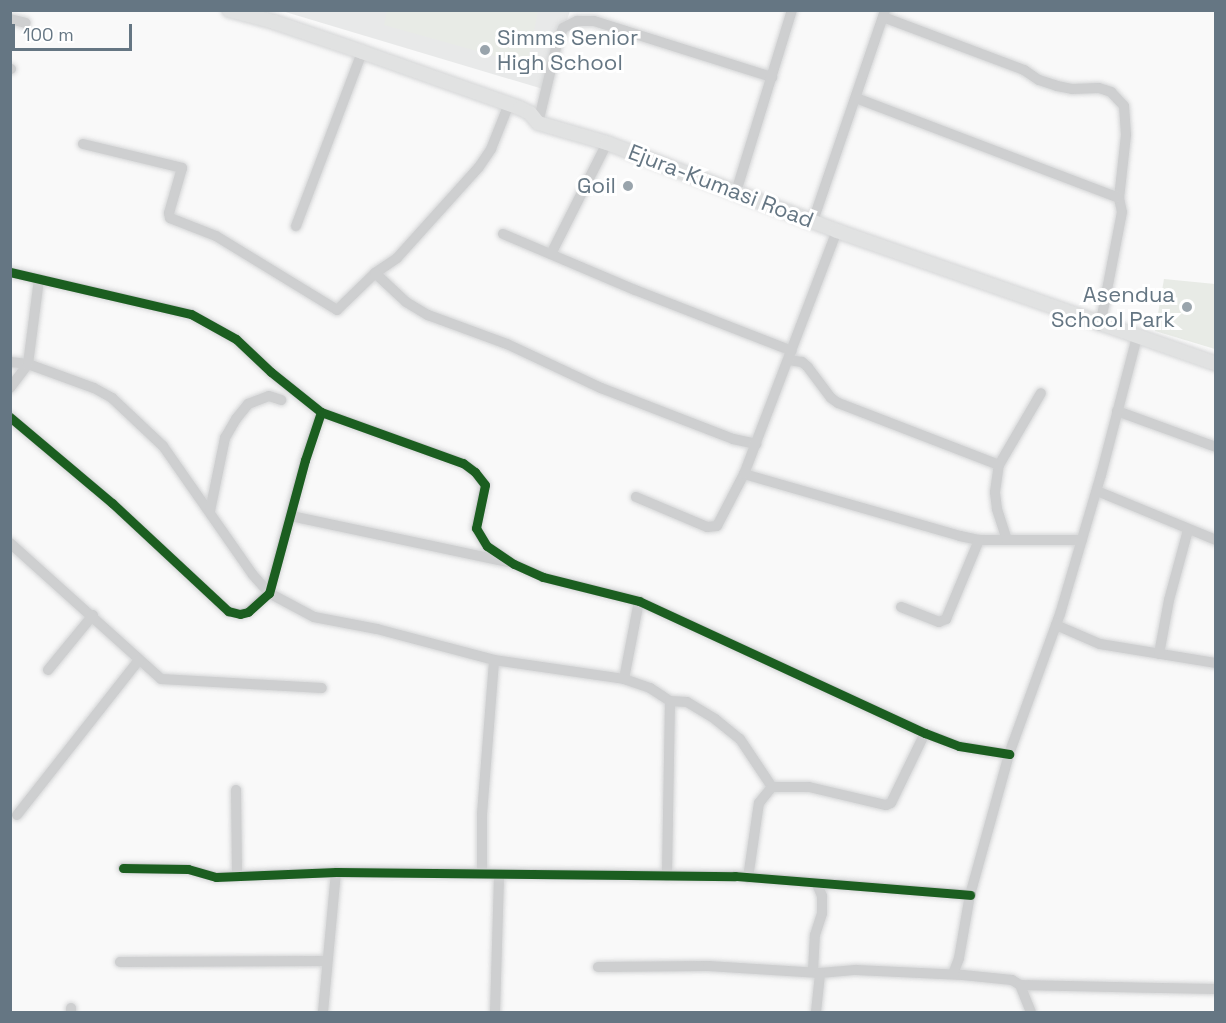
<!DOCTYPE html>
<style>
body{margin:0}
#map{position:relative;width:1226px;height:1023px;overflow:hidden;background:#f9f9f9;font-family:"Space Grotesk",sans-serif}
div>[style]{position:absolute}
[style*='--x']{left:calc(var(--x)*1px);top:calc(var(--y)*1px);width:calc(var(--w)*1px);rotate:calc(var(--a)*1deg)}
.built>*{inset:0;background:#e8e9e9}
.green>*{inset:0;background:#e8ebe6}
.roads{filter:drop-shadow(0 0 2px #d5d6d7) drop-shadow(0 0 2px #d5d6d7)}
.minor>*{height:10px;margin:-5px;padding:0 5px;transform-origin:5px;border-radius:5px;background:#cecfd0}
.major>*{height:14px;margin:-7px;padding:0 7px;transform-origin:7px;border-radius:7px;background:#e1e2e2}
.cycleway>*{height:9px;margin:-4.5px;padding:0 4.5px;transform-origin:4.5px;border-radius:4.5px;background:#1b5e20}
.dots>*{width:16px;height:16px;translate:-50% -50%;box-sizing:border-box;border:3px solid #fff;border-radius:50%}
span{translate:-50% -50%;white-space:nowrap;text-align:center;line-height:1.15;-webkit-text-stroke:6px #fff;paint-order:stroke}
.poi-label{font-size:22px;color:#657683}
.left{translate:0 -50%;text-align:left}
.right{translate:-100% -50%;text-align:right}
.street-label{font-size:22px;color:#657683}
.frame{position:absolute;inset:0;border:12px solid #657683;pointer-events:none}
.scale{position:absolute;left:12px;top:24px;width:120px;height:27px;box-sizing:border-box;border:3px solid #657683;border-top:0;padding-left:8px;font-size:18px;line-height:21px;white-space:nowrap;color:#657683;-webkit-text-stroke:4px #fff;paint-order:stroke}
</style>
<div id="map">
<div class="built">
<i style="clip-path:polygon(282px 11px,570px 11px,543px 89px)"></i>
</div>
<div class="green">
<i style="clip-path:polygon(387px 11px,387px 10px,538px 11px,527px 65px,384px 25px)"></i>
<i style="clip-path:polygon(1164px 279px,1215px 284px,1215px 349px,1155px 331px)"></i>
</div>
<div class="roads">
<div class="minor">
<i style="--x:883;--y:17;--w:151;--a:20.6"></i>
<i style="--x:1024;--y:70;--w:18;--a:34"></i>
<i style="--x:1039;--y:80;--w:19;--a:18"></i>
<i style="--x:1057;--y:86;--w:15;--a:11"></i>
<i style="--x:1072;--y:89;--w:27;--a:-2"></i>
<i style="--x:1099;--y:88;--w:13;--a:18"></i>
<i style="--x:1111;--y:92;--w:19;--a:47"></i>
<i style="--x:1124;--y:106;--w:29;--a:86"></i>
<i style="--x:1126;--y:135;--w:63;--a:96.3"></i>
<i style="--x:1119;--y:198;--w:14;--a:78"></i>
<i style="--x:1122;--y:212;--w:116;--a:100.9"></i>
<i style="--x:10;--y:19;--w:16;--a:14"></i>
<i style="--x:10;--y:69;--w:1;--a:0"></i>
<i style="--x:856;--y:98;--w:281;--a:20.8"></i>
<i style="--x:538;--y:123;--w:85;--a:-76.5"></i>
<i style="--x:558;--y:40;--w:13;--a:-67"></i>
<i style="--x:563;--y:28;--w:16;--a:-27"></i>
<i style="--x:577;--y:21;--w:17;--a:0"></i>
<i style="--x:594;--y:21;--w:187;--a:17.5"></i>
<i style="--x:83;--y:144;--w:102;--a:13.6"></i>
<i style="--x:182;--y:168;--w:47;--a:106.1"></i>
<i style="--x:169;--y:213;--w:5;--a:79"></i>
<i style="--x:170;--y:218;--w:49;--a:21.4"></i>
<i style="--x:216;--y:236;--w:142;--a:31.4"></i>
<i style="--x:337;--y:310;--w:53;--a:-44.2"></i>
<i style="--x:375;--y:273;--w:27;--a:-34"></i>
<i style="--x:397;--y:258;--w:122;--a:-48"></i>
<i style="--x:479;--y:167;--w:22;--a:-56"></i>
<i style="--x:491;--y:149;--w:48;--a:-68.2"></i>
<i style="--x:736;--y:192;--w:190;--a:-72.9"></i>
<i style="--x:813;--y:221;--w:222;--a:-71.1"></i>
<i style="--x:296;--y:226;--w:186;--a:-69.2"></i>
<i style="--x:503;--y:234;--w:143;--a:23"></i>
<i style="--x:635;--y:290;--w:168;--a:21.2"></i>
<i style="--x:551;--y:254;--w:124;--a:-63.2"></i>
<i style="--x:10;--y:272;--w:186;--a:13.1"></i>
<i style="--x:191;--y:314;--w:51;--a:29.1"></i>
<i style="--x:236;--y:339;--w:48;--a:43.3"></i>
<i style="--x:271;--y:372;--w:64;--a:38.7"></i>
<i style="--x:321;--y:412;--w:51;--a:108.4"></i>
<i style="--x:305;--y:460;--w:138;--a:105.1"></i>
<i style="--x:269;--y:593;--w:28;--a:138"></i>
<i style="--x:248;--y:612;--w:8;--a:166"></i>
<i style="--x:240;--y:614;--w:12;--a:-166"></i>
<i style="--x:228;--y:611;--w:158;--a:-137"></i>
<i style="--x:112;--y:503;--w:133;--a:-139.9"></i>
<i style="--x:375;--y:273;--w:42;--a:43.1"></i>
<i style="--x:406;--y:302;--w:26;--a:31"></i>
<i style="--x:428;--y:315;--w:84;--a:20.2"></i>
<i style="--x:507;--y:344;--w:104;--a:25.1"></i>
<i style="--x:601;--y:388;--w:142;--a:21.1"></i>
<i style="--x:733;--y:439;--w:24;--a:12"></i>
<i style="--x:10;--y:362;--w:18;--a:6"></i>
<i style="--x:28;--y:364;--w:70;--a:20"></i>
<i style="--x:94;--y:388;--w:21;--a:29"></i>
<i style="--x:112;--y:398;--w:70;--a:43.3"></i>
<i style="--x:163;--y:446;--w:157;--a:55.1"></i>
<i style="--x:253;--y:575;--w:24;--a:48"></i>
<i style="--x:269;--y:593;--w:51;--a:28.1"></i>
<i style="--x:314;--y:617;--w:64;--a:10.8"></i>
<i style="--x:377;--y:629;--w:121;--a:14.8"></i>
<i style="--x:494;--y:660;--w:131;--a:8.3"></i>
<i style="--x:10;--y:388;--w:30;--a:-53"></i>
<i style="--x:28;--y:364;--w:86;--a:-82.6"></i>
<i style="--x:1117;--y:411;--w:105;--a:20"></i>
<i style="--x:321;--y:412;--w:151;--a:19.8"></i>
<i style="--x:463;--y:463;--w:15;--a:37"></i>
<i style="--x:475;--y:472;--w:16;--a:52"></i>
<i style="--x:485;--y:485;--w:44;--a:101.8"></i>
<i style="--x:476;--y:528;--w:21;--a:59"></i>
<i style="--x:487;--y:546;--w:32;--a:34"></i>
<i style="--x:514;--y:564;--w:32;--a:24"></i>
<i style="--x:543;--y:577;--w:99;--a:14"></i>
<i style="--x:639;--y:601;--w:315;--a:24.8"></i>
<i style="--x:925;--y:733;--w:36;--a:21"></i>
<i style="--x:959;--y:746;--w:51;--a:9.1"></i>
<i style="--x:999;--y:465;--w:83;--a:-59.7"></i>
<i style="--x:744;--y:474;--w:225;--a:16"></i>
<i style="--x:960;--y:536;--w:19;--a:12"></i>
<i style="--x:979;--y:540;--w:28;--a:0"></i>
<i style="--x:1007;--y:540;--w:33;--a:-108"></i>
<i style="--x:997;--y:509;--w:17;--a:-97"></i>
<i style="--x:995;--y:492;--w:27;--a:-82"></i>
<i style="--x:999;--y:465;--w:173;--a:-158.9"></i>
<i style="--x:838;--y:403;--w:9;--a:-144"></i>
<i style="--x:831;--y:398;--w:39;--a:-127"></i>
<i style="--x:808;--y:367;--w:8;--a:-140"></i>
<i style="--x:802;--y:362;--w:14;--a:-172"></i>
<i style="--x:1097;--y:491;--w:129;--a:22.4"></i>
<i style="--x:636;--y:497;--w:77;--a:22.9"></i>
<i style="--x:707;--y:527;--w:10;--a:-6"></i>
<i style="--x:717;--y:526;--w:59;--a:-62.6"></i>
<i style="--x:744;--y:474;--w:260;--a:-69.1"></i>
<i style="--x:210;--y:511;--w:75;--a:-78.4"></i>
<i style="--x:225;--y:438;--w:22;--a:-60"></i>
<i style="--x:236;--y:419;--w:19;--a:-51"></i>
<i style="--x:248;--y:404;--w:22;--a:-21"></i>
<i style="--x:269;--y:396;--w:13;--a:18"></i>
<i style="--x:291;--y:516;--w:222;--a:12"></i>
<i style="--x:1007;--y:540;--w:75;--a:0"></i>
<i style="--x:10;--y:543;--w:203;--a:42"></i>
<i style="--x:161;--y:679;--w:161;--a:3.2"></i>
<i style="--x:639;--y:601;--w:79;--a:100.9"></i>
<i style="--x:624;--y:679;--w:28;--a:19"></i>
<i style="--x:650;--y:688;--w:24;--a:33"></i>
<i style="--x:670;--y:701;--w:175;--a:91"></i>
<i style="--x:901;--y:607;--w:41;--a:21.5"></i>
<i style="--x:939;--y:622;--w:8;--a:-23"></i>
<i style="--x:946;--y:619;--w:86;--a:-67.3"></i>
<i style="--x:1056;--y:625;--w:48;--a:23.4"></i>
<i style="--x:1100;--y:644;--w:118;--a:9.3"></i>
<i style="--x:1159;--y:654;--w:55;--a:-79.5"></i>
<i style="--x:1169;--y:600;--w:73;--a:-74.8"></i>
<i style="--x:48;--y:670;--w:71;--a:-50.7"></i>
<i style="--x:670;--y:701;--w:17;--a:3"></i>
<i style="--x:687;--y:702;--w:33;--a:31"></i>
<i style="--x:715;--y:719;--w:32;--a:39"></i>
<i style="--x:740;--y:739;--w:58;--a:56.3"></i>
<i style="--x:236;--y:790;--w:86;--a:89.3"></i>
<i style="--x:17;--y:815;--w:197;--a:-51.8"></i>
<i style="--x:123;--y:868;--w:65;--a:0.9"></i>
<i style="--x:188;--y:869;--w:29;--a:16"></i>
<i style="--x:216;--y:877;--w:120;--a:-2.4"></i>
<i style="--x:336;--y:872;--w:399;--a:0.6"></i>
<i style="--x:735;--y:876;--w:236;--a:4.6"></i>
<i style="--x:482;--y:873;--w:59;--a:-90"></i>
<i style="--x:482;--y:814;--w:154;--a:-85.5"></i>
<i style="--x:748;--y:878;--w:76;--a:-81.7"></i>
<i style="--x:759;--y:803;--w:21;--a:-51"></i>
<i style="--x:772;--y:787;--w:37;--a:0"></i>
<i style="--x:809;--y:787;--w:79;--a:13.2"></i>
<i style="--x:886;--y:805;--w:5;--a:-22"></i>
<i style="--x:891;--y:803;--w:78;--a:-64.1"></i>
<i style="--x:120;--y:962;--w:207;--a:-0.3"></i>
<i style="--x:598;--y:967;--w:110;--a:-0.5"></i>
<i style="--x:708;--y:966;--w:112;--a:3.6"></i>
<i style="--x:820;--y:973;--w:36;--a:-5"></i>
<i style="--x:856;--y:970;--w:107;--a:2.7"></i>
<i style="--x:963;--y:975;--w:49;--a:5.8"></i>
<i style="--x:1012;--y:980;--w:9;--a:32"></i>
<i style="--x:1020;--y:985;--w:196;--a:1.2"></i>
<i style="--x:813;--y:971;--w:36;--a:-87"></i>
<i style="--x:815;--y:935;--w:23;--a:-72"></i>
<i style="--x:822;--y:913;--w:17;--a:-90"></i>
<i style="--x:822;--y:896;--w:13;--a:-113"></i>
<i style="--x:953;--y:974;--w:17;--a:-69"></i>
<i style="--x:959;--y:958;--w:64;--a:-80.1"></i>
<i style="--x:970;--y:895;--w:146;--a:-74.5"></i>
<i style="--x:1009;--y:754;--w:149;--a:-70"></i>
<i style="--x:1060;--y:614;--w:145;--a:-73.6"></i>
<i style="--x:1101;--y:475;--w:143;--a:-75.4"></i>
<i style="--x:1020;--y:985;--w:29;--a:68"></i>
<i style="--x:71;--y:1008;--w:4;--a:90"></i>
<i style="--x:323;--y:1012;--w:141;--a:-84.7"></i>
<i style="--x:495;--y:1012;--w:138;--a:-88.3"></i>
<i style="--x:816;--y:1012;--w:39;--a:-84"></i>
</div>
<div class="major">
<i style="--x:229;--y:10;--w:47;--a:14.9"></i>
<i style="--x:274;--y:22;--w:93;--a:18.8"></i>
<i style="--x:362;--y:52;--w:168;--a:19.5"></i>
<i style="--x:520;--y:108;--w:11;--a:27"></i>
<i style="--x:530;--y:113;--w:13;--a:51"></i>
<i style="--x:538;--y:123;--w:72;--a:16.2"></i>
<i style="--x:607;--y:143;--w:246;--a:20.9"></i>
<i style="--x:837;--y:231;--w:402;--a:19.3"></i>
</div>
</div>
<div class="cycleway">
<i style="--x:10;--y:272;--w:186;--a:13.1"></i>
<i style="--x:191;--y:314;--w:51;--a:29.1"></i>
<i style="--x:236;--y:339;--w:48;--a:43.3"></i>
<i style="--x:271;--y:372;--w:64;--a:38.7"></i>
<i style="--x:321;--y:412;--w:51;--a:108.4"></i>
<i style="--x:305;--y:460;--w:138;--a:105.1"></i>
<i style="--x:269;--y:593;--w:28;--a:138"></i>
<i style="--x:248;--y:612;--w:8;--a:166"></i>
<i style="--x:240;--y:614;--w:12;--a:-166"></i>
<i style="--x:228;--y:611;--w:158;--a:-137"></i>
<i style="--x:112;--y:503;--w:133;--a:-139.9"></i>
<i style="--x:321;--y:412;--w:151;--a:19.8"></i>
<i style="--x:463;--y:463;--w:15;--a:37"></i>
<i style="--x:475;--y:472;--w:16;--a:52"></i>
<i style="--x:485;--y:485;--w:44;--a:101.8"></i>
<i style="--x:476;--y:528;--w:21;--a:59"></i>
<i style="--x:487;--y:546;--w:32;--a:34"></i>
<i style="--x:514;--y:564;--w:32;--a:24"></i>
<i style="--x:543;--y:577;--w:99;--a:14"></i>
<i style="--x:639;--y:601;--w:315;--a:24.8"></i>
<i style="--x:925;--y:733;--w:36;--a:21"></i>
<i style="--x:959;--y:746;--w:51;--a:9.1"></i>
<i style="--x:123;--y:868;--w:65;--a:0.9"></i>
<i style="--x:188;--y:869;--w:29;--a:16"></i>
<i style="--x:216;--y:877;--w:120;--a:-2.4"></i>
<i style="--x:336;--y:872;--w:399;--a:0.6"></i>
<i style="--x:735;--y:876;--w:236;--a:4.6"></i>
</div>
<div class="dots">
<i style="left:485px;top:50px;background:#99a4ac"></i>
<i style="left:628px;top:186px;background:#99a4ac"></i>
<i style="left:1187px;top:307px;background:#99a4ac"></i>
</div>
<div class="poi-label">
<span class="left" style="left:497px;top:50px">Simms Senior<br>High School</span>
<span class="right" style="left:616px;top:186px">Goil</span>
<span class="right" style="left:1175px;top:307px">Asendua<br>School Park</span>
</div>
<div class="street-label">
<span style="left:721px;top:186px;rotate:21deg">Ejura-Kumasi Road</span>
</div>
<div class="frame"></div>
<div class="scale">100 m</div>
</div>
